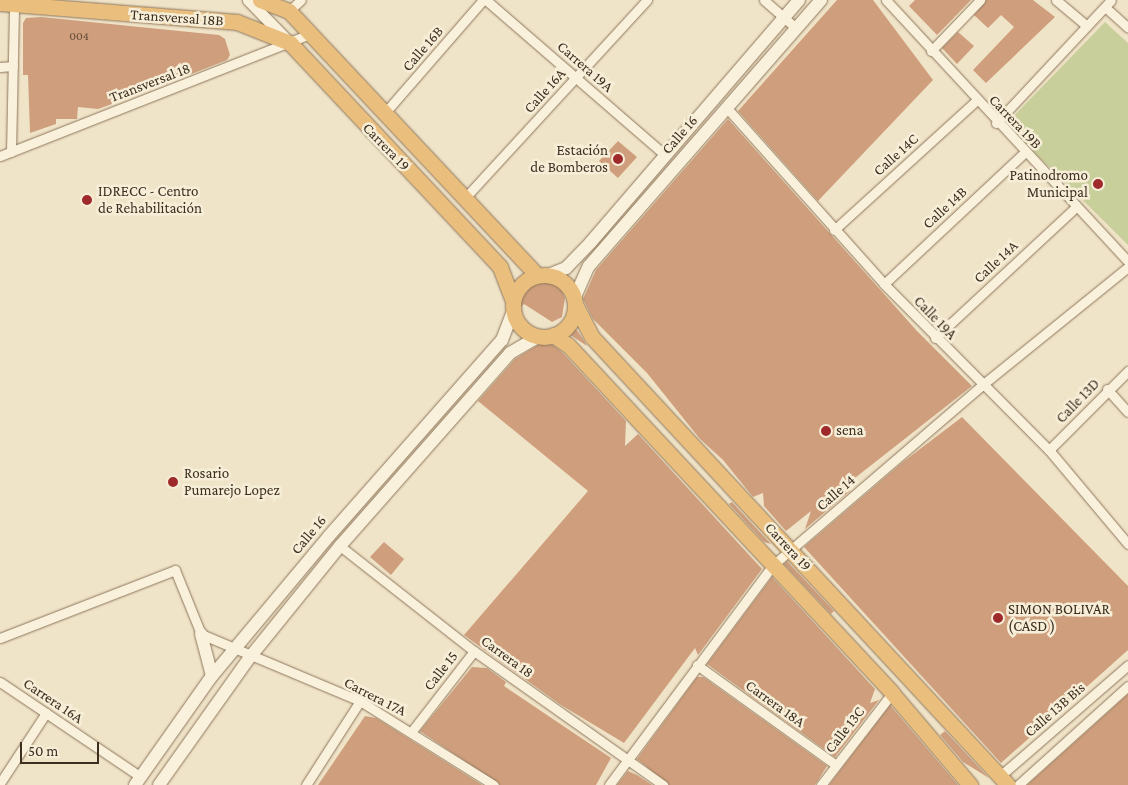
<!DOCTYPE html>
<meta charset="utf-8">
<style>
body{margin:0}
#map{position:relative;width:1128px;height:785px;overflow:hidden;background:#f0e4c8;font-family:"Crimson Pro",serif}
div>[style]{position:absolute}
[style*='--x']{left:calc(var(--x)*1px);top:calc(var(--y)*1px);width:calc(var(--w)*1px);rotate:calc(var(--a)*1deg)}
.green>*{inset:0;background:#c9cf9b}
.building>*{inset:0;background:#cf9f7d}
.roads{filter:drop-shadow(0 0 1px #8d765c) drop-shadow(0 0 1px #8d765c)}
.minor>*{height:9px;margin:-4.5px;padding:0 4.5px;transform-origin:4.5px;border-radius:4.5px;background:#faf1dc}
.tertiary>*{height:11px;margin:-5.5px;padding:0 5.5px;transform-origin:5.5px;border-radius:5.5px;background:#faf1dc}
.secondary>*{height:12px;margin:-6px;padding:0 6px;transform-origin:6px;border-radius:6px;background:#faf1dc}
.trunk>*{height:15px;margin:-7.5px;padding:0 7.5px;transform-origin:7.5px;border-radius:7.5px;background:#eabe7c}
.trunk>.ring{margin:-7.5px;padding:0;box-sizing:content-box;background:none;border:15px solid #eabe7c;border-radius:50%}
.dots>*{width:14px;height:14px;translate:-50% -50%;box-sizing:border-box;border:2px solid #f7eed8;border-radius:50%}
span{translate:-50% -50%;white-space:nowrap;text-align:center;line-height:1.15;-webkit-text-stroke:5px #f7eed8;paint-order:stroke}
.number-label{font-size:12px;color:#624a37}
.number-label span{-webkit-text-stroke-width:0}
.street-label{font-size:15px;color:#3d2e20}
.poi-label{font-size:15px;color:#3d2e20}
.right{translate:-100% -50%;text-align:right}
.left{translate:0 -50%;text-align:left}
.scale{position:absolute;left:20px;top:742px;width:79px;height:22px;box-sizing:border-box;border:2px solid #3d2e20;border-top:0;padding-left:6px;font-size:15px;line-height:18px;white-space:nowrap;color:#3d2e20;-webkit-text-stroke:4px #f7eed8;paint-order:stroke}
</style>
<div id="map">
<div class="green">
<i style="clip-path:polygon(1105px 22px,1128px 43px,1128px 245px,1006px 124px)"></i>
</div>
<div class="building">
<i style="clip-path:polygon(837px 0,873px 0,933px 80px,818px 201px,738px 111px)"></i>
<i style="clip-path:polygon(915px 0,971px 0,937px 35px,909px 6px)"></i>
<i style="clip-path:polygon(986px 0,1033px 0,1055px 17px,986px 83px,973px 70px,1014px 27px,1001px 15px,988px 28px,974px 15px)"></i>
<i style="clip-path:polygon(41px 17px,219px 35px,225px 39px,230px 55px,227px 60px,153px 89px,151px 79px,137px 95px,98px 109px,78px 107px,77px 119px,56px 119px,56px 124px,30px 133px,28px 75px,23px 75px,23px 23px,26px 18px)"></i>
<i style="clip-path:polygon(958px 32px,974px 46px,957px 64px,942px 48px)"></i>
<i style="clip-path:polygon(728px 119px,917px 331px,972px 386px,846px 485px,850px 491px,805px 529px,811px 511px,786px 531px,764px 506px,763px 493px,753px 497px,723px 460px,700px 439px,647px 373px,593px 319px,583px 299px,596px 270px)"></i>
<i style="clip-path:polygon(618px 141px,637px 157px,618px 178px,599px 161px)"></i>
<i style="clip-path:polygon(529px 280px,535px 284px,554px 281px,560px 287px,565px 298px,562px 317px,552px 322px,524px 304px,520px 308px,519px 290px)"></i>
<i style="clip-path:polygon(571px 322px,581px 336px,587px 346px,563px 330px)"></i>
<i style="clip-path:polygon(546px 340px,562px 352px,626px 421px,625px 446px,638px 434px,762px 569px,698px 655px,695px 648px,624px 743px,561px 705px,464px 635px,588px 491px,478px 401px,515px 359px)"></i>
<i style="clip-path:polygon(962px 417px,1128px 586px,1128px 650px,1001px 763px,804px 547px,903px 462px)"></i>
<i style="clip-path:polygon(732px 502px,771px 544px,764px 542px,729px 504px)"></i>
<i style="clip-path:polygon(384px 542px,404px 559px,391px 575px,370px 557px)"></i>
<i style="clip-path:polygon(787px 561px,834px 611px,831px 614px,784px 564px)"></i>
<i style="clip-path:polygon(772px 577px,875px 689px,870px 703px,879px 700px,835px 757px,707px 664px)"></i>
<i style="clip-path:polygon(472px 667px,487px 668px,506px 682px,504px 686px,611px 758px,596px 785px,500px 785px,420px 731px)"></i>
<i style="clip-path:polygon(697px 677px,703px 677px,827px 766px,815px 785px,669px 785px,637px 759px)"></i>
<i style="clip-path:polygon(1128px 694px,1128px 785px,1027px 785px)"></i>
<i style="clip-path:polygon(890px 705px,958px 785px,829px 785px)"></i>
<i style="clip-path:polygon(365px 716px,376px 718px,482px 785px,318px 785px)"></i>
<i style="clip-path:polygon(945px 731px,989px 778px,963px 762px,940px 735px)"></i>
<i style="clip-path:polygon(628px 771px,637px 775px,652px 785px,617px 785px)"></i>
</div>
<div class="roads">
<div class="minor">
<i style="--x:486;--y:0;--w:237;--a:40.9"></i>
<i style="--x:764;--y:0;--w:43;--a:41.2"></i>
<i style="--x:886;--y:0;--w:356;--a:47.2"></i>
<i style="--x:1056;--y:0;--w:40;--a:40"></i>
<i style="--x:1105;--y:7;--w:31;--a:42"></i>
<i style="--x:289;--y:11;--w:16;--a:-43"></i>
<i style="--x:931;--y:51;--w:71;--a:-46.1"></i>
<i style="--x:0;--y:67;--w:13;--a:-4"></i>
<i style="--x:726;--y:107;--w:237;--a:48.2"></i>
<i style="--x:884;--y:284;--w:234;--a:45.2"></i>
<i style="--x:1049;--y:450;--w:123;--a:50"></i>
<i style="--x:383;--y:115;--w:152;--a:-49"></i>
<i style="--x:996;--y:123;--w:168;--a:-46.9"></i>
<i style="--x:11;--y:152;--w:147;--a:-88.8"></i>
<i style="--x:0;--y:156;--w:333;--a:-21.5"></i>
<i style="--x:463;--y:200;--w:272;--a:-47.4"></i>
<i style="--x:834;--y:230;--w:192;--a:-42.3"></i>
<i style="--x:884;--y:284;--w:193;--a:-43.1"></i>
<i style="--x:935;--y:338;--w:192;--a:-42.9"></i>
<i style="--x:1107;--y:389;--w:31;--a:48"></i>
<i style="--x:1049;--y:450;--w:112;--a:-45"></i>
<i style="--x:340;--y:546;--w:170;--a:38.1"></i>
<i style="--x:474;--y:651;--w:232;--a:35.3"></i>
<i style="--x:0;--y:638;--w:188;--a:-21.2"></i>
<i style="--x:175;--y:570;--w:69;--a:67.9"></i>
<i style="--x:201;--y:634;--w:173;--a:22.8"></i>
<i style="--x:360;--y:701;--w:158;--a:32.1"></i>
<i style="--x:697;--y:665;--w:171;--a:35.7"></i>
<i style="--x:0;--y:682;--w:170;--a:34"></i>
<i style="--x:412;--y:731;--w:101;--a:-52.2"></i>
<i style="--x:1000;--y:776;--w:169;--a:-40.9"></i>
<i style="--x:0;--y:783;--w:84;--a:-56.7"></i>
<i style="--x:306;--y:785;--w:100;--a:-57.3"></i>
<i style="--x:609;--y:785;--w:274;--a:-53.3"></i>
<i style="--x:773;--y:565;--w:274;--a:-40.7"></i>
<i style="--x:981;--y:386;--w:189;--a:-39"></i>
<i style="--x:821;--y:785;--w:116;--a:-52.3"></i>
<i style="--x:1018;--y:785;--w:148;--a:-42"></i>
</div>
<div class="tertiary">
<i style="--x:248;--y:0;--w:56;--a:45.7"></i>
</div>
<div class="secondary">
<i style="--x:548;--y:275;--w:19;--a:-21"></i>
<i style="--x:566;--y:268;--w:36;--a:-46"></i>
<i style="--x:591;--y:242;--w:319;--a:-49.3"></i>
<i style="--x:574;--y:299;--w:36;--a:-66"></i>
<i style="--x:589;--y:266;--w:353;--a:-48.9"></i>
<i style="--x:201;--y:634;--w:43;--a:75.3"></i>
<i style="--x:135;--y:785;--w:133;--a:-54.8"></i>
<i style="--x:212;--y:676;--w:182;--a:-50.1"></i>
<i style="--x:329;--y:536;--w:261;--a:-48.6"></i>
<i style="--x:502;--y:340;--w:30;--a:-69"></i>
<i style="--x:159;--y:785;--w:157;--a:-54.6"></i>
<i style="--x:250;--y:657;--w:143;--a:-51"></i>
<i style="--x:340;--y:546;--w:257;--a:-48.6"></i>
<i style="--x:510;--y:353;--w:34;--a:-30"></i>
</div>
<div class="trunk">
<i style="--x:260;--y:0;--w:31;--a:21"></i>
<i style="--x:289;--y:11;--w:362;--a:46.8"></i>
<i style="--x:0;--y:3;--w:238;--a:4.6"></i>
<i style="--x:237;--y:22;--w:57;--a:21.6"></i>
<i style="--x:290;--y:43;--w:307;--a:46.8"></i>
<i style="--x:500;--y:267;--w:36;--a:69"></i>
<i class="ring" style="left:513px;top:275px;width:47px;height:47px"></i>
<i style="--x:575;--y:304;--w:37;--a:63"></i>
<i style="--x:592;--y:337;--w:611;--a:47.12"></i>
<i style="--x:553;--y:335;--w:18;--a:34"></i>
<i style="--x:568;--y:345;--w:475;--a:47"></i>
<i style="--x:892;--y:693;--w:121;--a:49.7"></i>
</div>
</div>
<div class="dots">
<i style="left:618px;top:159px;background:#9e2a2b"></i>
<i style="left:1098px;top:184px;background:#9e2a2b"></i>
<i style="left:87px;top:200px;background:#9e2a2b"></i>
<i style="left:826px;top:431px;background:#9e2a2b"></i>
<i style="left:173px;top:482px;background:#9e2a2b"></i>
<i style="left:998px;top:618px;background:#9e2a2b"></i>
</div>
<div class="number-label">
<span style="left:79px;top:37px">004</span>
</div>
<div class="street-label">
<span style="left:177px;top:18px;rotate:4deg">Transversal 18B</span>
<span style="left:423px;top:49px;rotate:-49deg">Calle 16B</span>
<span style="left:585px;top:67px;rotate:41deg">Carrera 19A</span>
<span style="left:150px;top:83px;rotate:-21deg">Transversal 18</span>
<span style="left:545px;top:91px;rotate:-48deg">Calle 16A</span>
<span style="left:1015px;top:122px;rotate:46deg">Carrera 19B</span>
<span style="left:680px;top:135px;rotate:-49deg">Calle 16</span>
<span style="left:386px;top:147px;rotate:46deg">Carrera 19</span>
<span style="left:896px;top:155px;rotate:-42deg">Calle 14C</span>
<span style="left:945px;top:208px;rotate:-43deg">Calle 14B</span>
<span style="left:996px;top:262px;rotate:-43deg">Calle 14A</span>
<span style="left:935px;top:318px;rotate:46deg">Calle 19A</span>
<span style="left:1078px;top:401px;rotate:-46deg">Calle 13D</span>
<span style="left:836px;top:493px;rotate:-41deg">Calle 14</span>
<span style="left:309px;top:535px;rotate:-50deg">Calle 16</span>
<span style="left:788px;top:547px;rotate:47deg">Carrera 19</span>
<span style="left:507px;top:657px;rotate:36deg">Carrera 18</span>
<span style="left:441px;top:671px;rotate:-52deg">Calle 15</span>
<span style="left:375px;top:697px;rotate:27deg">Carrera 17A</span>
<span style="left:53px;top:701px;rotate:34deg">Carrera 16A</span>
<span style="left:775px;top:704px;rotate:36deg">Carrera 18A</span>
<span style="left:1055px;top:710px;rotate:-41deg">Calle 13B Bis</span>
<span style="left:845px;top:730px;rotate:-52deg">Calle 13C</span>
</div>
<div class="poi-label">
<span class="right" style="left:608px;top:159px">Estación<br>de Bomberos</span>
<span class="right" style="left:1088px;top:184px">Patinodromo<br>Municipal</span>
<span class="left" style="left:98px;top:200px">IDRECC - Centro<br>de Rehabilitación</span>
<span class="left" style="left:836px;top:431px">sena</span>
<span class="left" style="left:184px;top:482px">Rosario<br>Pumarejo Lopez</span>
<span class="left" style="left:1008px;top:618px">SIMON BOLIVAR<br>(CASD )</span>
</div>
<div class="scale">50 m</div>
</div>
